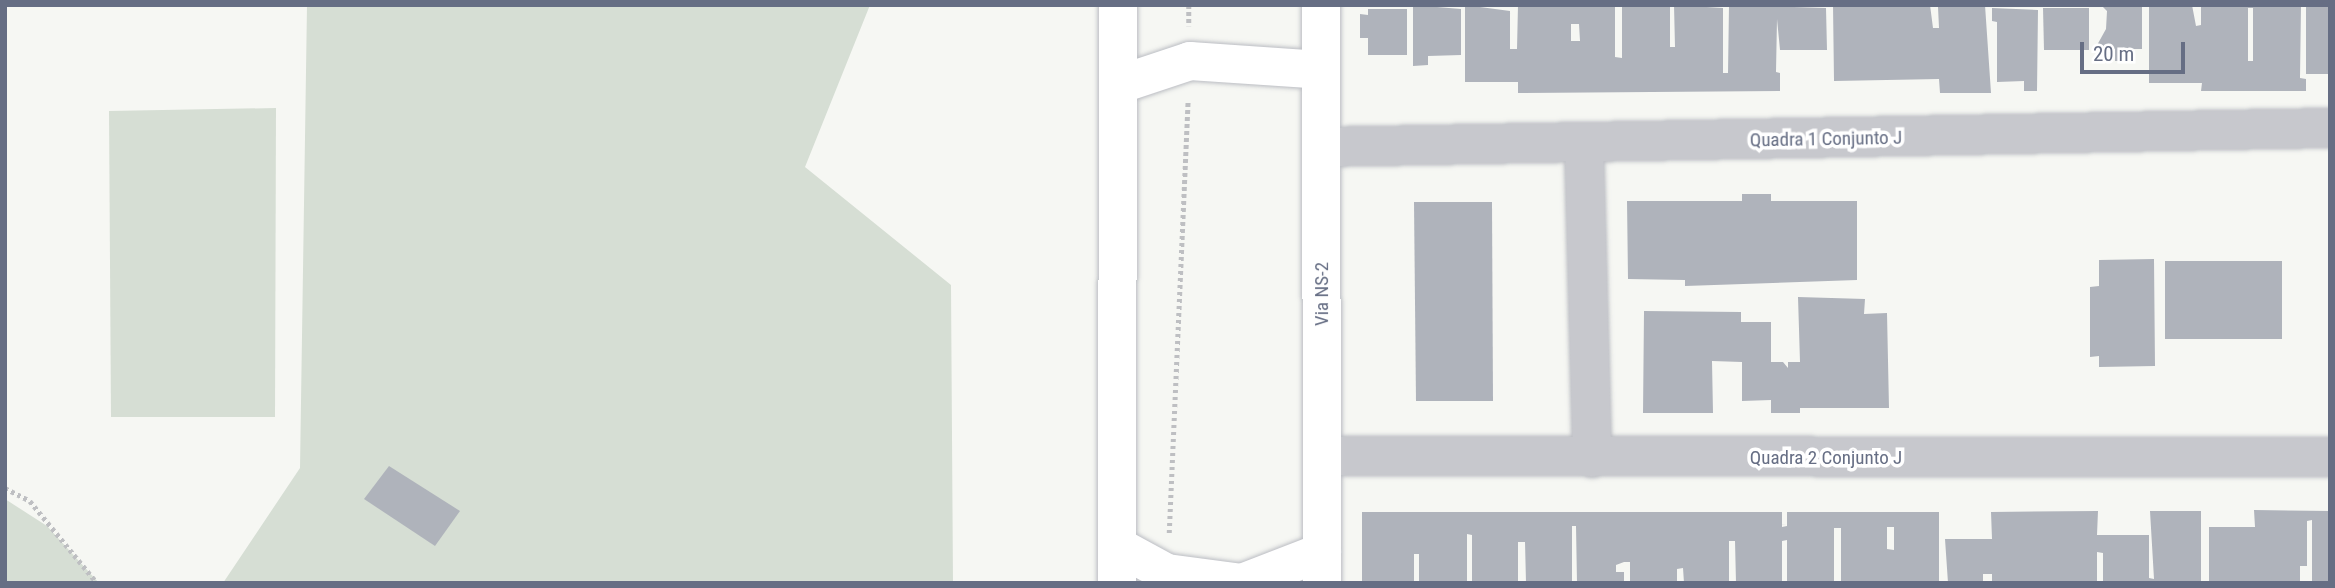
<!DOCTYPE html>
<style>
body{margin:0}
#map{position:relative;width:2335px;height:588px;overflow:hidden;background:#f6f7f3;font-family:"Roboto Condensed",sans-serif}
div>[style]{position:absolute}
[style*='--x']{left:calc(var(--x)*1px);top:calc(var(--y)*1px);width:calc(var(--w)*1px);rotate:calc(var(--a)*1deg)}
.green>*{inset:0;background:#d6ded4}
.building>*{inset:0;background:#afb3bb}
.path>*{height:4.5px;margin-top:-2.25px;transform-origin:0;background:repeating-linear-gradient(90deg,#bebfc2 0 3.5px,transparent 0 7px)}
.roads{filter:drop-shadow(0 0 2px #bbbdc3) drop-shadow(0 0 2px #bbbdc3)}
.street>*{height:38px;margin:-19px;padding:0 19px;transform-origin:19px;border-radius:19px;background:#c7c8cd}
.secondary>*{height:38px;margin:-19px;padding:0 19px;transform-origin:19px;border-radius:19px;background:#fff}
span{translate:-50% -50%;white-space:nowrap;text-align:center;line-height:1.15;-webkit-text-stroke:7px #fff;paint-order:stroke}
.street-label{font-size:19px;color:#666e84}
.frame{position:absolute;inset:0;border:7px solid #666e84;pointer-events:none}
.scale{position:absolute;left:2080px;top:42px;width:105px;height:32px;box-sizing:border-box;border:4px solid #666e84;border-top:0;padding-left:9px;font-size:21px;line-height:24px;white-space:nowrap;color:#666e84;-webkit-text-stroke:5px #fff;paint-order:stroke}
</style>
<div id="map">
<div class="green">
<i style="clip-path:polygon(307px 5px,870px 5px,805px 167px,951px 285px,953px 583px,223px 583px,300px 468px)"></i>
<i style="clip-path:polygon(276px 108px,275px 417px,111px 417px,109px 111px)"></i>
<i style="clip-path:polygon(5px 499px,47px 526px,99px 583px,5px 583px)"></i>
</div>
<div class="building">
<i style="clip-path:polygon(1413px 5px,1461px 9px,1461px 55px,1428px 56px,1428px 65px,1413px 66px)"></i>
<i style="clip-path:polygon(evenodd,1465px 5px,1510px 11px,1510px 49px,1517px 49px,1518px 5px,1615px 5px,1615px 57px,1622px 58px,1622px 5px,1670px 5px,1670px 47px,1675px 47px,1674px 5px,1723px 8px,1723px 73px,1728px 73px,1729px 5px,1826px 8px,1827px 50px,1780px 50px,1777px 19px,1776px 72px,1780px 73px,1780px 91px,1518px 93px,1518px 82px,1465px 82px,1465px 5px,1571px 24px,1579px 24px,1580px 41px,1571px 41px,1571px 24px)"></i>
<i style="clip-path:polygon(1833px 5px,1930px 5px,1933px 28px,1939px 28px,1938px 7px,1985px 5px,1991px 93px,1940px 93px,1939px 79px,1834px 81px)"></i>
<i style="clip-path:polygon(2101px 5px,2142px 5px,2142px 49px,2128px 49px,2128px 61px,2115px 61px,2115px 49px,2096px 47px,2106px 29px,2107px 11px)"></i>
<i style="clip-path:polygon(evenodd,2149px 5px,2192px 5px,2196px 26px,2201px 25px,2201px 5px,2301px 5px,2300px 78px,2306px 79px,2306px 91px,2201px 91px,2202px 83px,2149px 83px,2149px 5px,2248px 8px,2253px 8px,2253px 61px,2248px 61px,2248px 8px)"></i>
<i style="clip-path:polygon(2306px 5px,2330px 5px,2330px 74px,2306px 74px)"></i>
<i style="clip-path:polygon(1992px 8px,2038px 10px,2037px 91px,2024px 91px,2024px 81px,1997px 82px,1997px 22px,1992px 21px)"></i>
<i style="clip-path:polygon(2043px 8px,2089px 8px,2089px 50px,2044px 50px)"></i>
<i style="clip-path:polygon(1368px 9px,1407px 9px,1407px 55px,1368px 55px,1368px 38px,1360px 38px,1360px 14px,1368px 15px)"></i>
<i style="clip-path:polygon(1742px 194px,1771px 194px,1771px 201px,1857px 201px,1857px 280px,1685px 286px,1685px 280px,1628px 279px,1627px 201px,1742px 201px)"></i>
<i style="clip-path:polygon(1414px 202px,1492px 202px,1493px 401px,1416px 401px)"></i>
<i style="clip-path:polygon(2154px 259px,2155px 366px,2099px 367px,2099px 356px,2090px 357px,2090px 287px,2099px 286px,2099px 260px)"></i>
<i style="clip-path:polygon(2165px 261px,2282px 261px,2282px 339px,2165px 339px)"></i>
<i style="clip-path:polygon(1798px 297px,1865px 299px,1864px 314px,1887px 313px,1889px 408px,1800px 408px,1800px 413px,1771px 413px,1771px 400px,1742px 401px,1742px 362px,1712px 361px,1713px 413px,1643px 413px,1644px 311px,1741px 312px,1741px 322px,1771px 322px,1771px 362px,1783px 362px,1788px 368px,1788px 362px,1800px 362px)"></i>
<i style="clip-path:polygon(389px 466px,460px 511px,435px 546px,364px 499px)"></i>
<i style="clip-path:polygon(2254px 510px,2330px 511px,2330px 583px,2312px 583px,2312px 520px,2307px 521px,2307px 566px,2300px 566px,2300px 583px,2209px 583px,2209px 527px,2255px 527px)"></i>
<i style="clip-path:polygon(2098px 511px,2097px 535px,2149px 535px,2149px 578px,2154px 579px,2150px 511px,2201px 511px,2201px 583px,2103px 583px,2103px 553px,2097px 552px,2097px 583px,1992px 583px,1992px 574px,1983px 574px,1983px 583px,1948px 583px,1945px 539px,1992px 539px,1991px 512px)"></i>
<i style="clip-path:polygon(evenodd,1362px 512px,1782px 512px,1782px 527px,1787px 526px,1787px 512px,1939px 512px,1939px 583px,1841px 583px,1841px 528px,1834px 528px,1834px 583px,1787px 583px,1787px 540px,1782px 541px,1782px 583px,1736px 583px,1735px 541px,1729px 541px,1729px 583px,1684px 583px,1683px 568px,1677px 569px,1677px 583px,1630px 583px,1630px 562px,1624px 562px,1616px 565px,1616px 572px,1624px 572px,1624px 583px,1577px 583px,1576px 526px,1572px 526px,1572px 583px,1526px 583px,1525px 542px,1518px 542px,1518px 583px,1472px 583px,1472px 535px,1467px 534px,1467px 583px,1419px 583px,1419px 554px,1414px 554px,1414px 583px,1362px 583px,1362px 512px,1887px 527px,1894px 527px,1894px 550px,1887px 549px,1887px 527px)"></i>
</div>
<div class="path">
<i style="--x:1189;--y:5;--w:21;--a:90"></i>
<i style="--x:5;--y:488;--w:28;--a:27"></i>
<i style="--x:30;--y:501;--w:106;--a:50.7"></i>
<i style="--x:1169;--y:533;--w:432;--a:-87.5"></i>
</div>
<div class="roads">
<div class="street">
<i style="--x:1584;--y:144;--w:314;--a:88.5"></i>
<i style="--x:1321;--y:147;--w:1009;--a:-1.08"></i>
<i style="--x:1322;--y:456;--w:1008;--a:0.06"></i>
</div>
<div class="secondary">
<i style="--x:1321;--y:5;--w:578;--a:89.9"></i>
<i style="--x:1118;--y:85;--w:76;--a:-18.4"></i>
<i style="--x:1190;--y:61;--w:131;--a:3.9"></i>
<i style="--x:1117;--y:546;--w:57;--a:28.4"></i>
<i style="--x:1167;--y:573;--w:76;--a:7.6"></i>
<i style="--x:1242;--y:583;--w:86;--a:-21.2"></i>
<i style="--x:1117;--y:583;--w:578;--a:-89.9"></i>
</div>
</div>
<div class="street-label">
<span style="left:1826px;top:139px;rotate:-1deg">Quadra 1 Conjunto J</span>
<span style="left:1322px;top:294px;rotate:-90deg">Via NS-2</span>
<span style="left:1826px;top:458px">Quadra 2 Conjunto J</span>
</div>
<div class="frame"></div>
<div class="scale">20 m</div>
</div>
